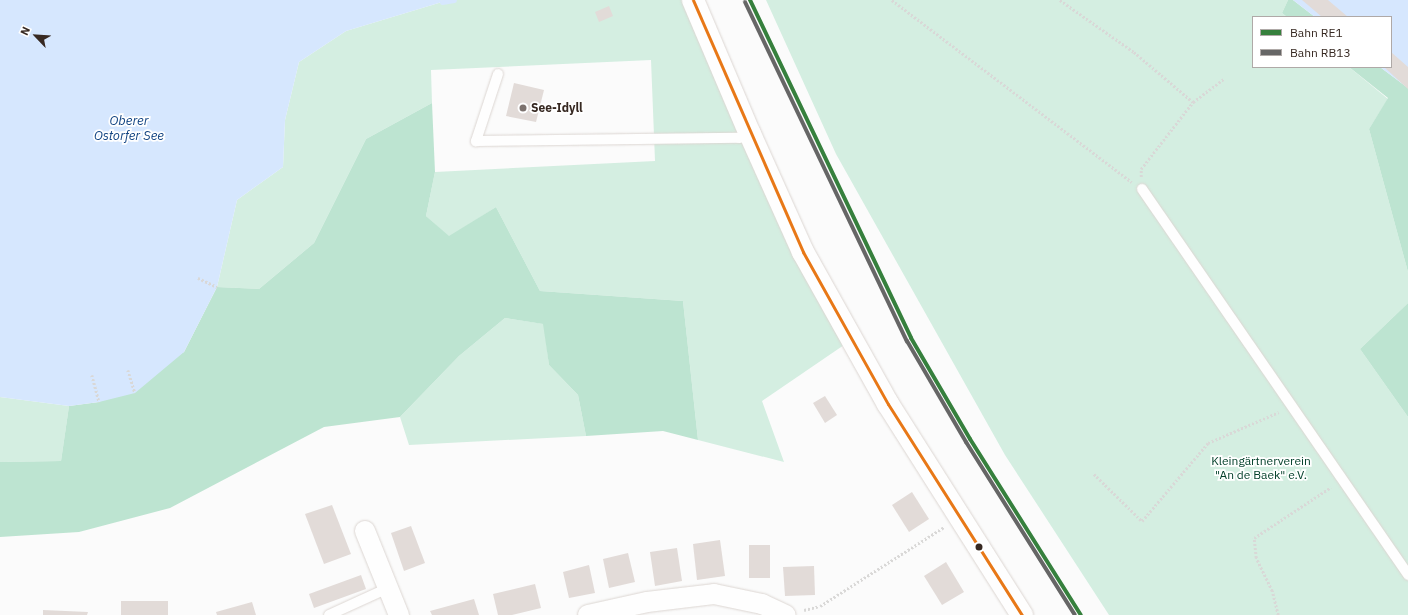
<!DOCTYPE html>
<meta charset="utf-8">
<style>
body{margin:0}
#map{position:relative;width:1408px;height:615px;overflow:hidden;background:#fbfbfb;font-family:"IBM Plex Sans",sans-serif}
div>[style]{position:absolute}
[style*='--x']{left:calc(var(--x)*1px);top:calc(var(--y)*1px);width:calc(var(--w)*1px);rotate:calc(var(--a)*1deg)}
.green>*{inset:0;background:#d4eee1}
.forest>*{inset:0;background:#bde4d1}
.water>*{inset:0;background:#d6e7fe}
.stream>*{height:5px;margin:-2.5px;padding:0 2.5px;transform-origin:2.5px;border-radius:2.5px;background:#d6e7fe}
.building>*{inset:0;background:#e2dbd8}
.path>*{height:2.5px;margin-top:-1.25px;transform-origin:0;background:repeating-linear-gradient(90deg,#d9d8d7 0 2px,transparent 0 4px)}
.roads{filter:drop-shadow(0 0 1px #dcd6d2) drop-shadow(0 0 1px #dcd6d2)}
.lane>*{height:10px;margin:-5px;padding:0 5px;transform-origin:5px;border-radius:5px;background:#fefefe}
.street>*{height:20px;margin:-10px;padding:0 10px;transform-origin:10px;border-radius:10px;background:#fefefe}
.secondary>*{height:22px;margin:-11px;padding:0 11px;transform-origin:11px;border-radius:11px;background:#fefefe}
.bus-1>*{height:3px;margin:-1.5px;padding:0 1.5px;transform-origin:1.5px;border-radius:1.5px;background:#e87817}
.rail-1>*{height:4px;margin:-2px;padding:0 2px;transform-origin:2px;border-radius:2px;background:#36803d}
.rail-2>*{height:4px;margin:-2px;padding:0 2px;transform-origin:2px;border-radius:2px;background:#666}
.dots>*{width:11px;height:11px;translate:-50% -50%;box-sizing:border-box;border:2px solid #fff;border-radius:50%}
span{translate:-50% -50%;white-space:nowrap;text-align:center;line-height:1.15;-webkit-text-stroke:3.5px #fff;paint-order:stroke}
.poi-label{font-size:12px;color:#372922;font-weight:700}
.left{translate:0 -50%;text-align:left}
.park-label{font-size:12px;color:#04412b}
.water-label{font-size:13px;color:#134583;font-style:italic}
.legend{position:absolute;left:1252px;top:16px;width:140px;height:52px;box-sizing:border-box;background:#fff;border:1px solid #afa9a7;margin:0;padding:5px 7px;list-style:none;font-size:12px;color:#372922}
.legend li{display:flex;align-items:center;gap:8px;height:20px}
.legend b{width:20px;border:1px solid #afa9a7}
.north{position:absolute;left:16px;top:16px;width:40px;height:40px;-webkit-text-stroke:3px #fff;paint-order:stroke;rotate:295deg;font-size:11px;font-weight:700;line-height:16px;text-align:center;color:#372922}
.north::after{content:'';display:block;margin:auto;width:14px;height:18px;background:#372922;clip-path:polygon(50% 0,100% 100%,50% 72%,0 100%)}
</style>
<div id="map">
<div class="green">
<i style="clip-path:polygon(441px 0,685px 0,844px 345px,762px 401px,784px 462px,698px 440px,683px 301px,540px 291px,496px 207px,449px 237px,426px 216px,435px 172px,655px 161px,651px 60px,431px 70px,432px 103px,366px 139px,314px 243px,259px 289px,217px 287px,237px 200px,283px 167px,285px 120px,299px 62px,346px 31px,442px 2px)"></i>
<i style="clip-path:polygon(766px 0,1288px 0,1282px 13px,1287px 17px,1253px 17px,1253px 67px,1349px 67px,1388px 99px,1369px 129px,1408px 272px,1408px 303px,1360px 349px,1408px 417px,1408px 615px,1109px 615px,1005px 455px,836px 154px)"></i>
<i style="clip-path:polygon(505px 318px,544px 324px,549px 365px,578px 395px,586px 436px,409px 445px,400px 417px,459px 356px)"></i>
<i style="clip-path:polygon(0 397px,69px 406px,61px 461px,0 462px)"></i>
</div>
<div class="forest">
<i style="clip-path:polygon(1288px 0,1293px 0,1315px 17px,1287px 17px,1282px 13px)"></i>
<i style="clip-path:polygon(1349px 67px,1380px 67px,1408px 88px,1408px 272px,1369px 129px,1388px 98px)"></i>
<i style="clip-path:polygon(432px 103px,435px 172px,426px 216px,449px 236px,496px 207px,540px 291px,683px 301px,698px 440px,663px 431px,586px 436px,578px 395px,549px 365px,543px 324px,505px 318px,459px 356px,400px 417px,324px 427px,170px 508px,79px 532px,0 537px,0 462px,61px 461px,69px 406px,99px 402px,184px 352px,217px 287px,259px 289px,314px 243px,366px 139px)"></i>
<i style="clip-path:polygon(1408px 303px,1408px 417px,1360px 349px)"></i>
</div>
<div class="water">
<i style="clip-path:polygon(0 0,441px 0,442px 2px,346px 31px,299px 62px,285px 120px,283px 167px,237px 200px,217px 287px,184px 352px,135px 393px,99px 402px,69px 406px,0 397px)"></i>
<i style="clip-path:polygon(1293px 0,1408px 0,1408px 88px,1380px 67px,1391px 67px,1391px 17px,1315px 17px)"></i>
</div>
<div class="stream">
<i style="--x:442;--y:2;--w:12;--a:-9"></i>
</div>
<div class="building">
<i style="clip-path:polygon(1302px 0,1328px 0,1348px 17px,1322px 17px)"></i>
<i style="clip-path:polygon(609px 6px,613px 16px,599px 22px,595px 12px)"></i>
<i style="clip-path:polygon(1391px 52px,1408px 67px,1408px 89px,1384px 67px,1391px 67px)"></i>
<i style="clip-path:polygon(514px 83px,544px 90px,536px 122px,506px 116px)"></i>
<i style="clip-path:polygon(825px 396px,837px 415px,825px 423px,813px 403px)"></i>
<i style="clip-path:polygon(912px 492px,929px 519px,909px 532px,892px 505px)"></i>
<i style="clip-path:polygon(332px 505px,351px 554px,324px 564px,305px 514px)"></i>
<i style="clip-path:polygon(411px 526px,425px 563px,404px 571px,391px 533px)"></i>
<i style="clip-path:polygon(720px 540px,725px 576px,697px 580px,693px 544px)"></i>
<i style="clip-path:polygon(749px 545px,770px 545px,770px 578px,749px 578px)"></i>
<i style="clip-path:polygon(677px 548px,682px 581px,655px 586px,650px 552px)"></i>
<i style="clip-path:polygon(628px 553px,635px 582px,609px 588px,603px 559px)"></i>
<i style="clip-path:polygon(946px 562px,964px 592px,942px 605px,924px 576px)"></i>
<i style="clip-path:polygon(589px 565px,595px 593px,569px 598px,563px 572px)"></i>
<i style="clip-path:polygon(814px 566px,815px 595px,785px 596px,783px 567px)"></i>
<i style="clip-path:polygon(361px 575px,366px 589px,314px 608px,309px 594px)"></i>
<i style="clip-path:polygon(535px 584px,541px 608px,512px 615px,498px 615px,493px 594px)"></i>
<i style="clip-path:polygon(474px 599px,479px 615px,432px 615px,430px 611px)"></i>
<i style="clip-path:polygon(121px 601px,168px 601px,168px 615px,121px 615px)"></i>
<i style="clip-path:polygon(252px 602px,256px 615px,217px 615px,216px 612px)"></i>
<i style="clip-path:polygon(43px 610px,88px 612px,87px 615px,43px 615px)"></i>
</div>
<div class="path">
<i style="--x:892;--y:0;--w:301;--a:37.2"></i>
<i style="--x:1060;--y:0;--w:90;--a:35.1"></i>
<i style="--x:1134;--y:52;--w:77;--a:40.3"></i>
<i style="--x:1141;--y:177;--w:8;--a:-90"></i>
<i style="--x:1141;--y:169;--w:85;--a:-52.2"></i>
<i style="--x:1193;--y:102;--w:38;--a:-37"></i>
<i style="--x:198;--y:278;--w:21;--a:25"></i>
<i style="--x:128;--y:370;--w:24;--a:73"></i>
<i style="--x:92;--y:375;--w:28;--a:75"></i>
<i style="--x:1094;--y:474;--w:67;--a:44.4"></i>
<i style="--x:1142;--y:521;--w:102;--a:-49.8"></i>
<i style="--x:1208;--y:443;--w:77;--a:-23.6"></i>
<i style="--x:804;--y:610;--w:16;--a:-14"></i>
<i style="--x:820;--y:606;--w:147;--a:-32.5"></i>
<i style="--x:1278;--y:615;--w:25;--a:-104"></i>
<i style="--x:1272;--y:591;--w:37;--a:-116"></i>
<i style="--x:1256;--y:558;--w:20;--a:-96"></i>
<i style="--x:1254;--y:538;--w:92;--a:-33.5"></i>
</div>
<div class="roads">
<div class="lane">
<i style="--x:498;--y:74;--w:71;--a:108.2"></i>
<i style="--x:476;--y:141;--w:263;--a:-0.7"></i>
<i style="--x:739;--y:138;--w:12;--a:-20"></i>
<i style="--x:1142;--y:189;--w:469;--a:55.4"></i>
<i style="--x:329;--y:615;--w:65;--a:-24.6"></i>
</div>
<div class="street">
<i style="--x:365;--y:531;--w:91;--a:68"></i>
<i style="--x:588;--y:615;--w:60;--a:-12.4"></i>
<i style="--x:647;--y:602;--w:67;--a:-6.8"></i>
<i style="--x:714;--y:594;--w:49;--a:11.8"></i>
<i style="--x:762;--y:604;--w:26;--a:25"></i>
</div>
<div class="secondary">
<i style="--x:693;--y:0;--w:146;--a:67"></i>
<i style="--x:750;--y:134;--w:129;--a:65.8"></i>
<i style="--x:803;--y:252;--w:174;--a:60.8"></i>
<i style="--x:888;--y:404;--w:250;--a:57.6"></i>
</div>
</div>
<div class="bus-1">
<i style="--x:693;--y:0;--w:275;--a:66.4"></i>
<i style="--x:803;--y:252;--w:174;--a:60.8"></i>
<i style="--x:888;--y:404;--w:250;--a:57.6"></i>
</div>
<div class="rail-1">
<i style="--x:750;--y:0;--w:374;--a:64.5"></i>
<i style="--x:911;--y:338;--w:117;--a:59.7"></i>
<i style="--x:970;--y:439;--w:208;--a:57.8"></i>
</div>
<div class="rail-2">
<i style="--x:745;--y:2;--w:376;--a:64.5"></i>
<i style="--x:907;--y:341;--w:117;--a:59.7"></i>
<i style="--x:966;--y:442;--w:204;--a:57.8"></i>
</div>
<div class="dots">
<i style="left:523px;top:108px;background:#7c726e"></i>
<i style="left:979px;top:547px;background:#372922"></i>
</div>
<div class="poi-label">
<span class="left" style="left:531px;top:108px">See-Idyll</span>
</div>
<div class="park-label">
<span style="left:1261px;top:468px">Kleingärtnerverein<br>"An de Baek" e.V.</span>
</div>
<div class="water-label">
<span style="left:129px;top:129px">Oberer<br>Ostorfer See</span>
</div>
<ul class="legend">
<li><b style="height:5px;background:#36803d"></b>Bahn RE1</li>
<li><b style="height:5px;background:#666"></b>Bahn RB13</li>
</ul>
<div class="north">N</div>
</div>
